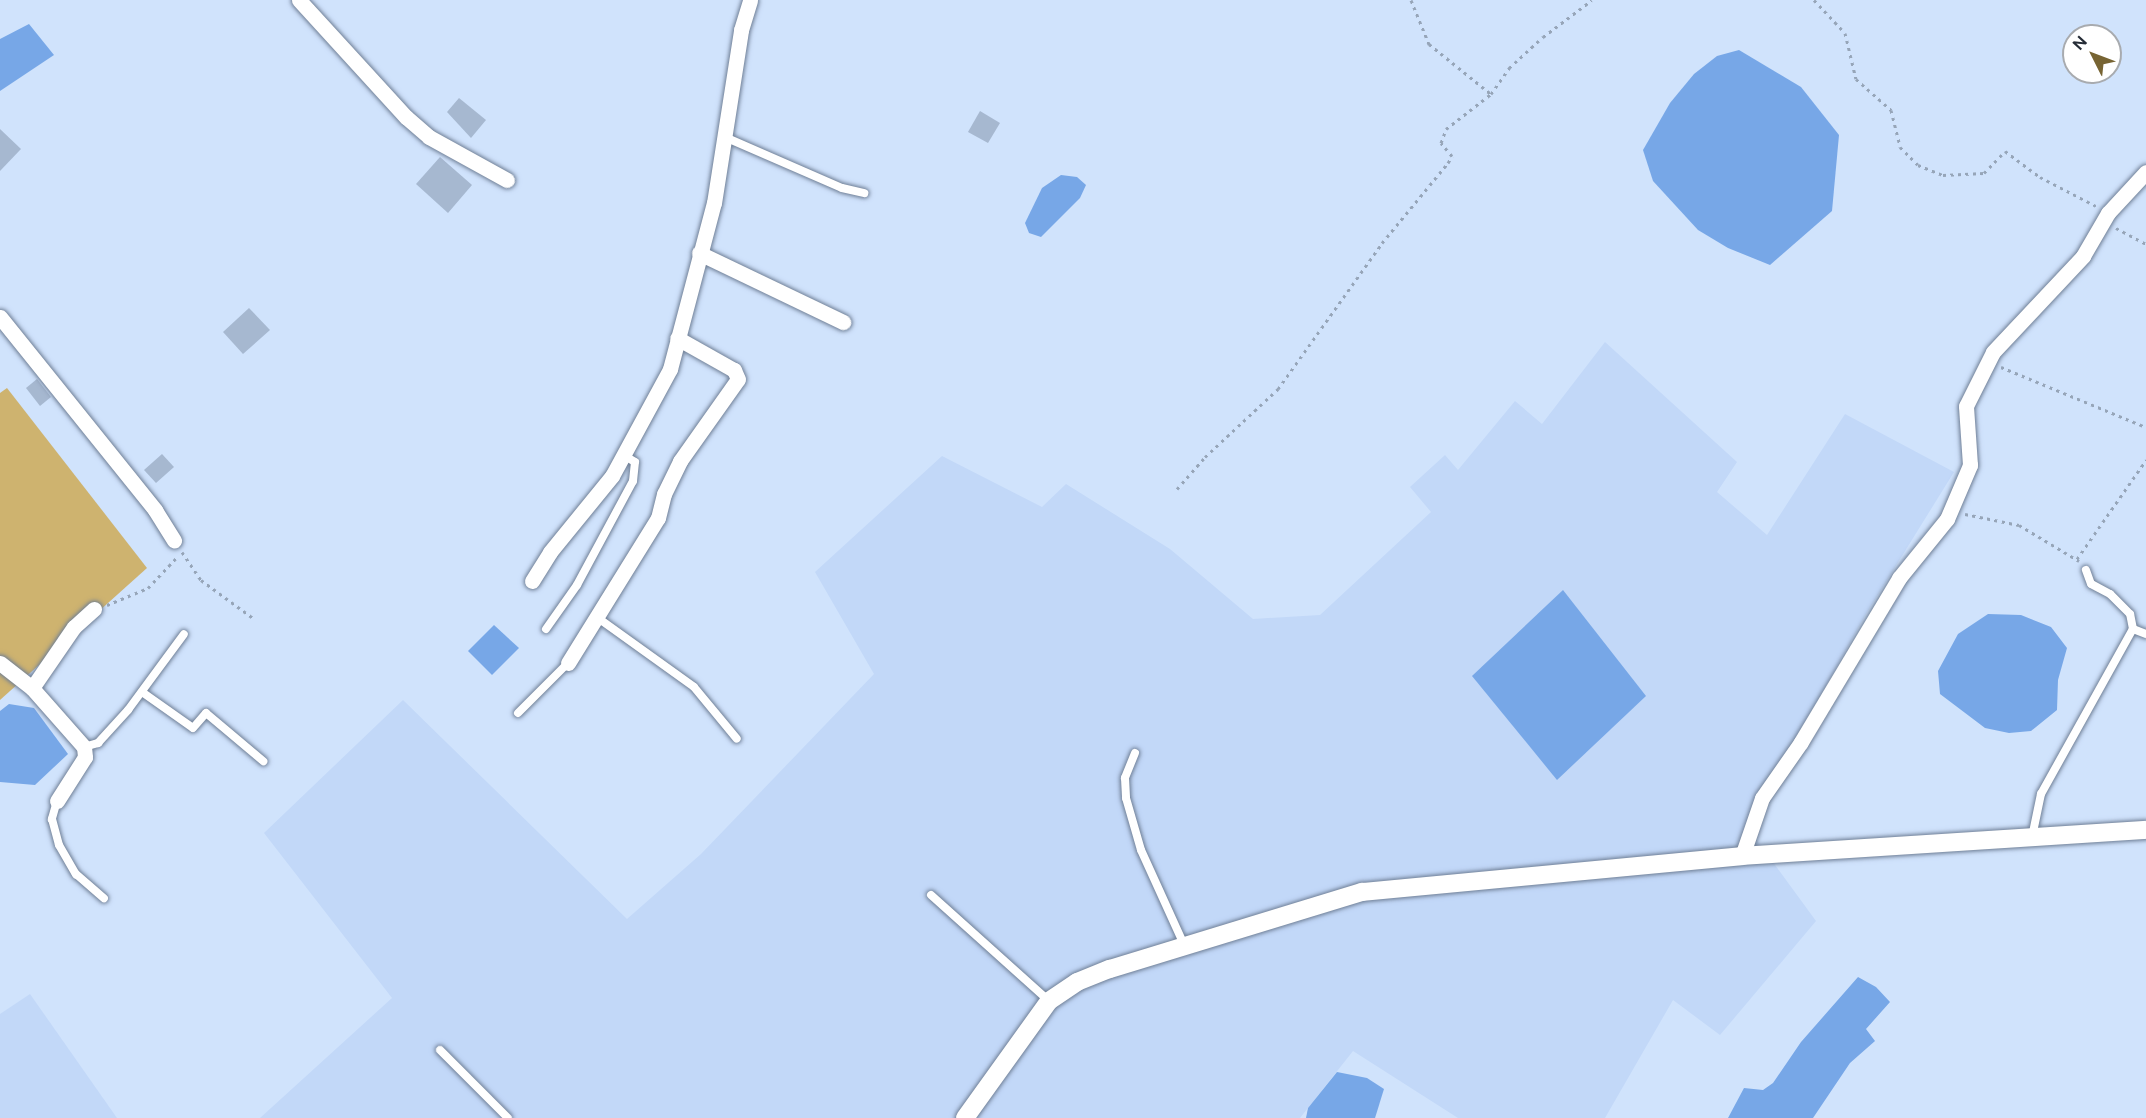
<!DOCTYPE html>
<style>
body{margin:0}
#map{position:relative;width:2146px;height:1118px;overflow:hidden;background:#d0e3fc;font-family:Figtree,sans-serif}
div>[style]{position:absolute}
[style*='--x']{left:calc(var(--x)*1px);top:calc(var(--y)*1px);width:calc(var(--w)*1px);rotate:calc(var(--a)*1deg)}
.built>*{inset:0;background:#c2d8f8}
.green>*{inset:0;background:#ceb36f}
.water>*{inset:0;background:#77a7e7}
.building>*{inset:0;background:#a6b8d0}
.path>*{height:3px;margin-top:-1.5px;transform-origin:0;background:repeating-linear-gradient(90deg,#96a5b8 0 3px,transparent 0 7.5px)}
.roads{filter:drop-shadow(0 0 2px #6f7f96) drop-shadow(0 0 2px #6f7f96)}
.service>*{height:8px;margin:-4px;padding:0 4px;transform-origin:4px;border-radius:4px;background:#fff}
.minor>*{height:15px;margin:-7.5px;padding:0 7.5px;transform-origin:7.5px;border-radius:7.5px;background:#fff}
.tertiary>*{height:18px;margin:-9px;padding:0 9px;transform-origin:9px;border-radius:9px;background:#fff}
span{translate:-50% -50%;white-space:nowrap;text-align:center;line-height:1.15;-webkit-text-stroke:6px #fff;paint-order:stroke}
.north{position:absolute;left:2062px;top:24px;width:60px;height:60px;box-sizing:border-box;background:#fff;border:2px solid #a8abaf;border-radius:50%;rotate:312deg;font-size:16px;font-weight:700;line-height:24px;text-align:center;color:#252c36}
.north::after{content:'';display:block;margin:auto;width:21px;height:27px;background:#776433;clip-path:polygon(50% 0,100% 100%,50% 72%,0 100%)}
</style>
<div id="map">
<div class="built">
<i style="clip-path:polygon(1605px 342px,1737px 462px,1717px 492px,1767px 535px,1845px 414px,1954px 472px,1866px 614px,1787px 755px,1759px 818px,1756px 839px,1816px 921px,1720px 1035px,1673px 1000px,1605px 1118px,1458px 1118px,1353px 1051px,1300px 1118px,260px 1118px,392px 998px,264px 833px,403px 700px,627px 919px,701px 854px,874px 674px,815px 572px,942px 456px,1042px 507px,1066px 484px,1170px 549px,1253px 619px,1320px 615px,1431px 512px,1410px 487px,1445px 455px,1458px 470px,1515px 401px,1542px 424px)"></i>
<i style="clip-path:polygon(30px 994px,117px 1118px,0 1118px,0 1014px)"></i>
</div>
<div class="green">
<i style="clip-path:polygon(7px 388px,147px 568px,0 700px,0 393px)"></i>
</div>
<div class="water">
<i style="clip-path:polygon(29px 24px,54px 55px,0 91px,0 39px)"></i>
<i style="clip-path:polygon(1739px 50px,1801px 87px,1839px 135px,1832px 211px,1770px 265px,1728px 248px,1698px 230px,1653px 181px,1643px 150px,1670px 103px,1694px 74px,1717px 56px)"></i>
<i style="clip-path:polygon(1061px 175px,1077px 177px,1086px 185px,1080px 198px,1041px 237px,1029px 233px,1025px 223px,1042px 188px)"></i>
<i style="clip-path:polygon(1563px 590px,1646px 696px,1557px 780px,1472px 676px)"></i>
<i style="clip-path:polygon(1988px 614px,2021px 615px,2051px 627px,2067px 648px,2058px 680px,2057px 710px,2031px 731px,2009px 733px,1985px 728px,1940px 694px,1938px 671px,1958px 634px)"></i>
<i style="clip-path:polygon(494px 625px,519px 648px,492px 675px,468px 651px)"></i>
<i style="clip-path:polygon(9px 704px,34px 708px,68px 754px,35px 785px,0 782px,0 711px)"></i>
<i style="clip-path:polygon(1858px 977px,1876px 987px,1890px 1002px,1866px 1029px,1875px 1041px,1850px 1063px,1813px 1118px,1728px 1118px,1744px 1088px,1763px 1090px,1773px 1083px,1801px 1042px)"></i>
<i style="clip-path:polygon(1337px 1072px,1367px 1078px,1384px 1089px,1375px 1118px,1306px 1118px,1308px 1108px)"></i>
</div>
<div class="building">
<i style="clip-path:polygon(459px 98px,486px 120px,471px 138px,447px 112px)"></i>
<i style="clip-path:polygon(980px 111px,1000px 123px,988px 143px,968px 132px)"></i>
<i style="clip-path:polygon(0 129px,21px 149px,0 171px)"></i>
<i style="clip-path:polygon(440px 157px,472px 185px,448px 213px,416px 184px)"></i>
<i style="clip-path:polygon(249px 308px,270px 330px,243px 354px,223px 332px)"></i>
<i style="clip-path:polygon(37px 379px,51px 397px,40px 406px,26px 388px)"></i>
<i style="clip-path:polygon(162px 454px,174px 467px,156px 483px,144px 470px)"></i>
</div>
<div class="path">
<i style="--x:1411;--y:0;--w:48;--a:67.8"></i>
<i style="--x:1429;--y:44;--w:80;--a:38.9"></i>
<i style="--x:1814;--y:0;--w:45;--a:46.8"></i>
<i style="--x:1845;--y:33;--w:47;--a:76.6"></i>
<i style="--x:1856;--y:79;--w:47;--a:41.5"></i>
<i style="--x:1891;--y:110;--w:38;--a:76"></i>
<i style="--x:1900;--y:147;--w:25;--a:45"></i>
<i style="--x:1918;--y:165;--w:27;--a:22"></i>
<i style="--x:1943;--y:175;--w:41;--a:-2.8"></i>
<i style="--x:1984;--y:173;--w:30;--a:-46"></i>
<i style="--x:2005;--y:151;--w:44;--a:36.6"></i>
<i style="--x:2040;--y:177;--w:63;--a:27.4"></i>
<i style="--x:2116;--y:228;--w:34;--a:28"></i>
<i style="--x:2001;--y:367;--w:157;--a:22.5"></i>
<i style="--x:1177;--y:489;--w:43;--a:-48.8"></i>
<i style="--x:1205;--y:457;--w:100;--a:-43"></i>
<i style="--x:1278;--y:389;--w:179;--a:-54.5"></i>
<i style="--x:1382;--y:243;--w:104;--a:-50.5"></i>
<i style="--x:1448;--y:163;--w:8;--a:-60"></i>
<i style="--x:1452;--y:156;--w:17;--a:-130"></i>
<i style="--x:1441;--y:143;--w:15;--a:-70"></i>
<i style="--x:1446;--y:129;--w:57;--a:-37.9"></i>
<i style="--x:1491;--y:94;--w:32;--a:-55"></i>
<i style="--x:1509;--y:68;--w:46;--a:-42.4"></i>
<i style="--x:1543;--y:37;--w:61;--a:-37.1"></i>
<i style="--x:1965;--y:514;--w:55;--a:11.5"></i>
<i style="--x:2019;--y:525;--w:70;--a:31"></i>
<i style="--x:182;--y:552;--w:34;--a:56"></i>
<i style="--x:201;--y:580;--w:64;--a:36.2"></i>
<i style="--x:2077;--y:559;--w:121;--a:-55.1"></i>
<i style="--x:107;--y:605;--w:44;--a:-22.5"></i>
<i style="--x:148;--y:588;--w:45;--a:-46.8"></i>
</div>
<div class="roads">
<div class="service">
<i style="--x:727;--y:138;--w:125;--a:23.5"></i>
<i style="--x:842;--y:188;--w:23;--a:13"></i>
<i style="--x:598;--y:618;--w:118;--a:35.7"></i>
<i style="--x:694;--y:687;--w:67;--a:50.4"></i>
<i style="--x:546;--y:629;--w:54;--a:-54.8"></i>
<i style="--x:577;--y:585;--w:118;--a:-61.7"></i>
<i style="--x:633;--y:481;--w:19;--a:-84"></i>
<i style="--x:635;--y:462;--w:12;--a:-149"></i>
<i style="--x:2133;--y:629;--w:14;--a:21"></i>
<i style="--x:142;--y:692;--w:62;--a:35.2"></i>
<i style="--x:193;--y:728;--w:20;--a:-49"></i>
<i style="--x:206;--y:713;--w:75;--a:40.1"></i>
<i style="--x:518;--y:713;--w:71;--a:-45"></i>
<i style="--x:84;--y:747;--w:15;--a:-16"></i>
<i style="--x:98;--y:743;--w:45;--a:-47.7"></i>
<i style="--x:128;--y:710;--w:94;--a:-53.6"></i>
<i style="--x:1135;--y:753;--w:27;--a:112"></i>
<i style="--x:1125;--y:778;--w:20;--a:87"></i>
<i style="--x:1126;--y:798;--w:54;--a:73.9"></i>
<i style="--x:1141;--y:850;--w:104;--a:65.6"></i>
<i style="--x:57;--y:801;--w:19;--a:106"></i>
<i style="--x:52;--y:819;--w:27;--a:75"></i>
<i style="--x:59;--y:845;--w:34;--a:60"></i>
<i style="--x:76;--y:874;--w:37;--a:41"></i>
<i style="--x:2032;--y:837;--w:44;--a:-78.2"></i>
<i style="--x:2041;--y:794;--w:189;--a:-60.9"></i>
<i style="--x:2133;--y:629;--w:15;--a:-101"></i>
<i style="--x:2130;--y:614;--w:28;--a:-135"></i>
<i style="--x:2110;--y:594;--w:21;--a:-152"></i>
<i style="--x:2091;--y:584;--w:15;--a:-110"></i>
<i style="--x:931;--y:895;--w:159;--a:41.9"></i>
<i style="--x:440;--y:1050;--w:96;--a:45"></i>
</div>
<div class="minor">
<i style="--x:299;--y:0;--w:159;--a:47.6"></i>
<i style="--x:406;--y:117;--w:30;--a:41"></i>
<i style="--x:429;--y:137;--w:89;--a:28.9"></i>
<i style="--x:699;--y:253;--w:160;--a:25.6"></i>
<i style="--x:0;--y:317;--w:248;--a:51.2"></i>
<i style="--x:155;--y:510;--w:36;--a:58"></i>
<i style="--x:532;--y:581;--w:34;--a:-58"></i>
<i style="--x:550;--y:552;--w:98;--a:-50.8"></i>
<i style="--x:612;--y:476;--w:122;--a:-61.5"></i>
<i style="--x:670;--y:369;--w:172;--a:-75.2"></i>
<i style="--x:714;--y:203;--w:175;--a:-81.1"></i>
<i style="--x:741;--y:30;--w:31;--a:-73"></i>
<i style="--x:0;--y:663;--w:41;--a:38"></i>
<i style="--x:32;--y:688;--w:79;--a:48.6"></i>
<i style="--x:84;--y:747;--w:10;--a:84"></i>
<i style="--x:85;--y:757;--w:52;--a:122.5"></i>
<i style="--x:568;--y:663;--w:171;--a:-58.2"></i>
<i style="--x:658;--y:518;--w:25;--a:-76"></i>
<i style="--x:664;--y:494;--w:37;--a:-64"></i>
<i style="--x:680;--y:461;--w:100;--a:-54.7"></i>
<i style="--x:738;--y:379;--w:10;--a:-114"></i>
<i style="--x:734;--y:370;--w:65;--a:-150.7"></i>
<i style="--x:32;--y:688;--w:74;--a:-55.5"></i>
<i style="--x:74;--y:627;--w:27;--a:-42"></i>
<i style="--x:1742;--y:856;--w:61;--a:-71"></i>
<i style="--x:1762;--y:798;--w:68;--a:-55.1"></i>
<i style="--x:1801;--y:742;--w:191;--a:-59.1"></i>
<i style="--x:1899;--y:578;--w:76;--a:-50.9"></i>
<i style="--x:1947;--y:519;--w:59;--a:-66.9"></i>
<i style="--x:1970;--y:465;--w:59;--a:-93.9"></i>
<i style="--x:1966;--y:406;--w:60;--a:-63.4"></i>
<i style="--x:1993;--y:352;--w:132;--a:-46.8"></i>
<i style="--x:2083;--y:256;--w:50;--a:-59.8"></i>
<i style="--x:2108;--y:213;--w:56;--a:-47.2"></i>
</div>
<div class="tertiary">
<i style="--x:965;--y:1118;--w:144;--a:-54.3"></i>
<i style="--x:1049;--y:1001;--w:34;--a:-34"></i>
<i style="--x:1077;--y:982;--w:35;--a:-22"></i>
<i style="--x:1110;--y:969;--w:264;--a:-17"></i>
<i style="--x:1362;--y:892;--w:382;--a:-5.4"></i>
<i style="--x:1742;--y:856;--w:405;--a:-3.7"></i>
</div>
</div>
<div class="north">N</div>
</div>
